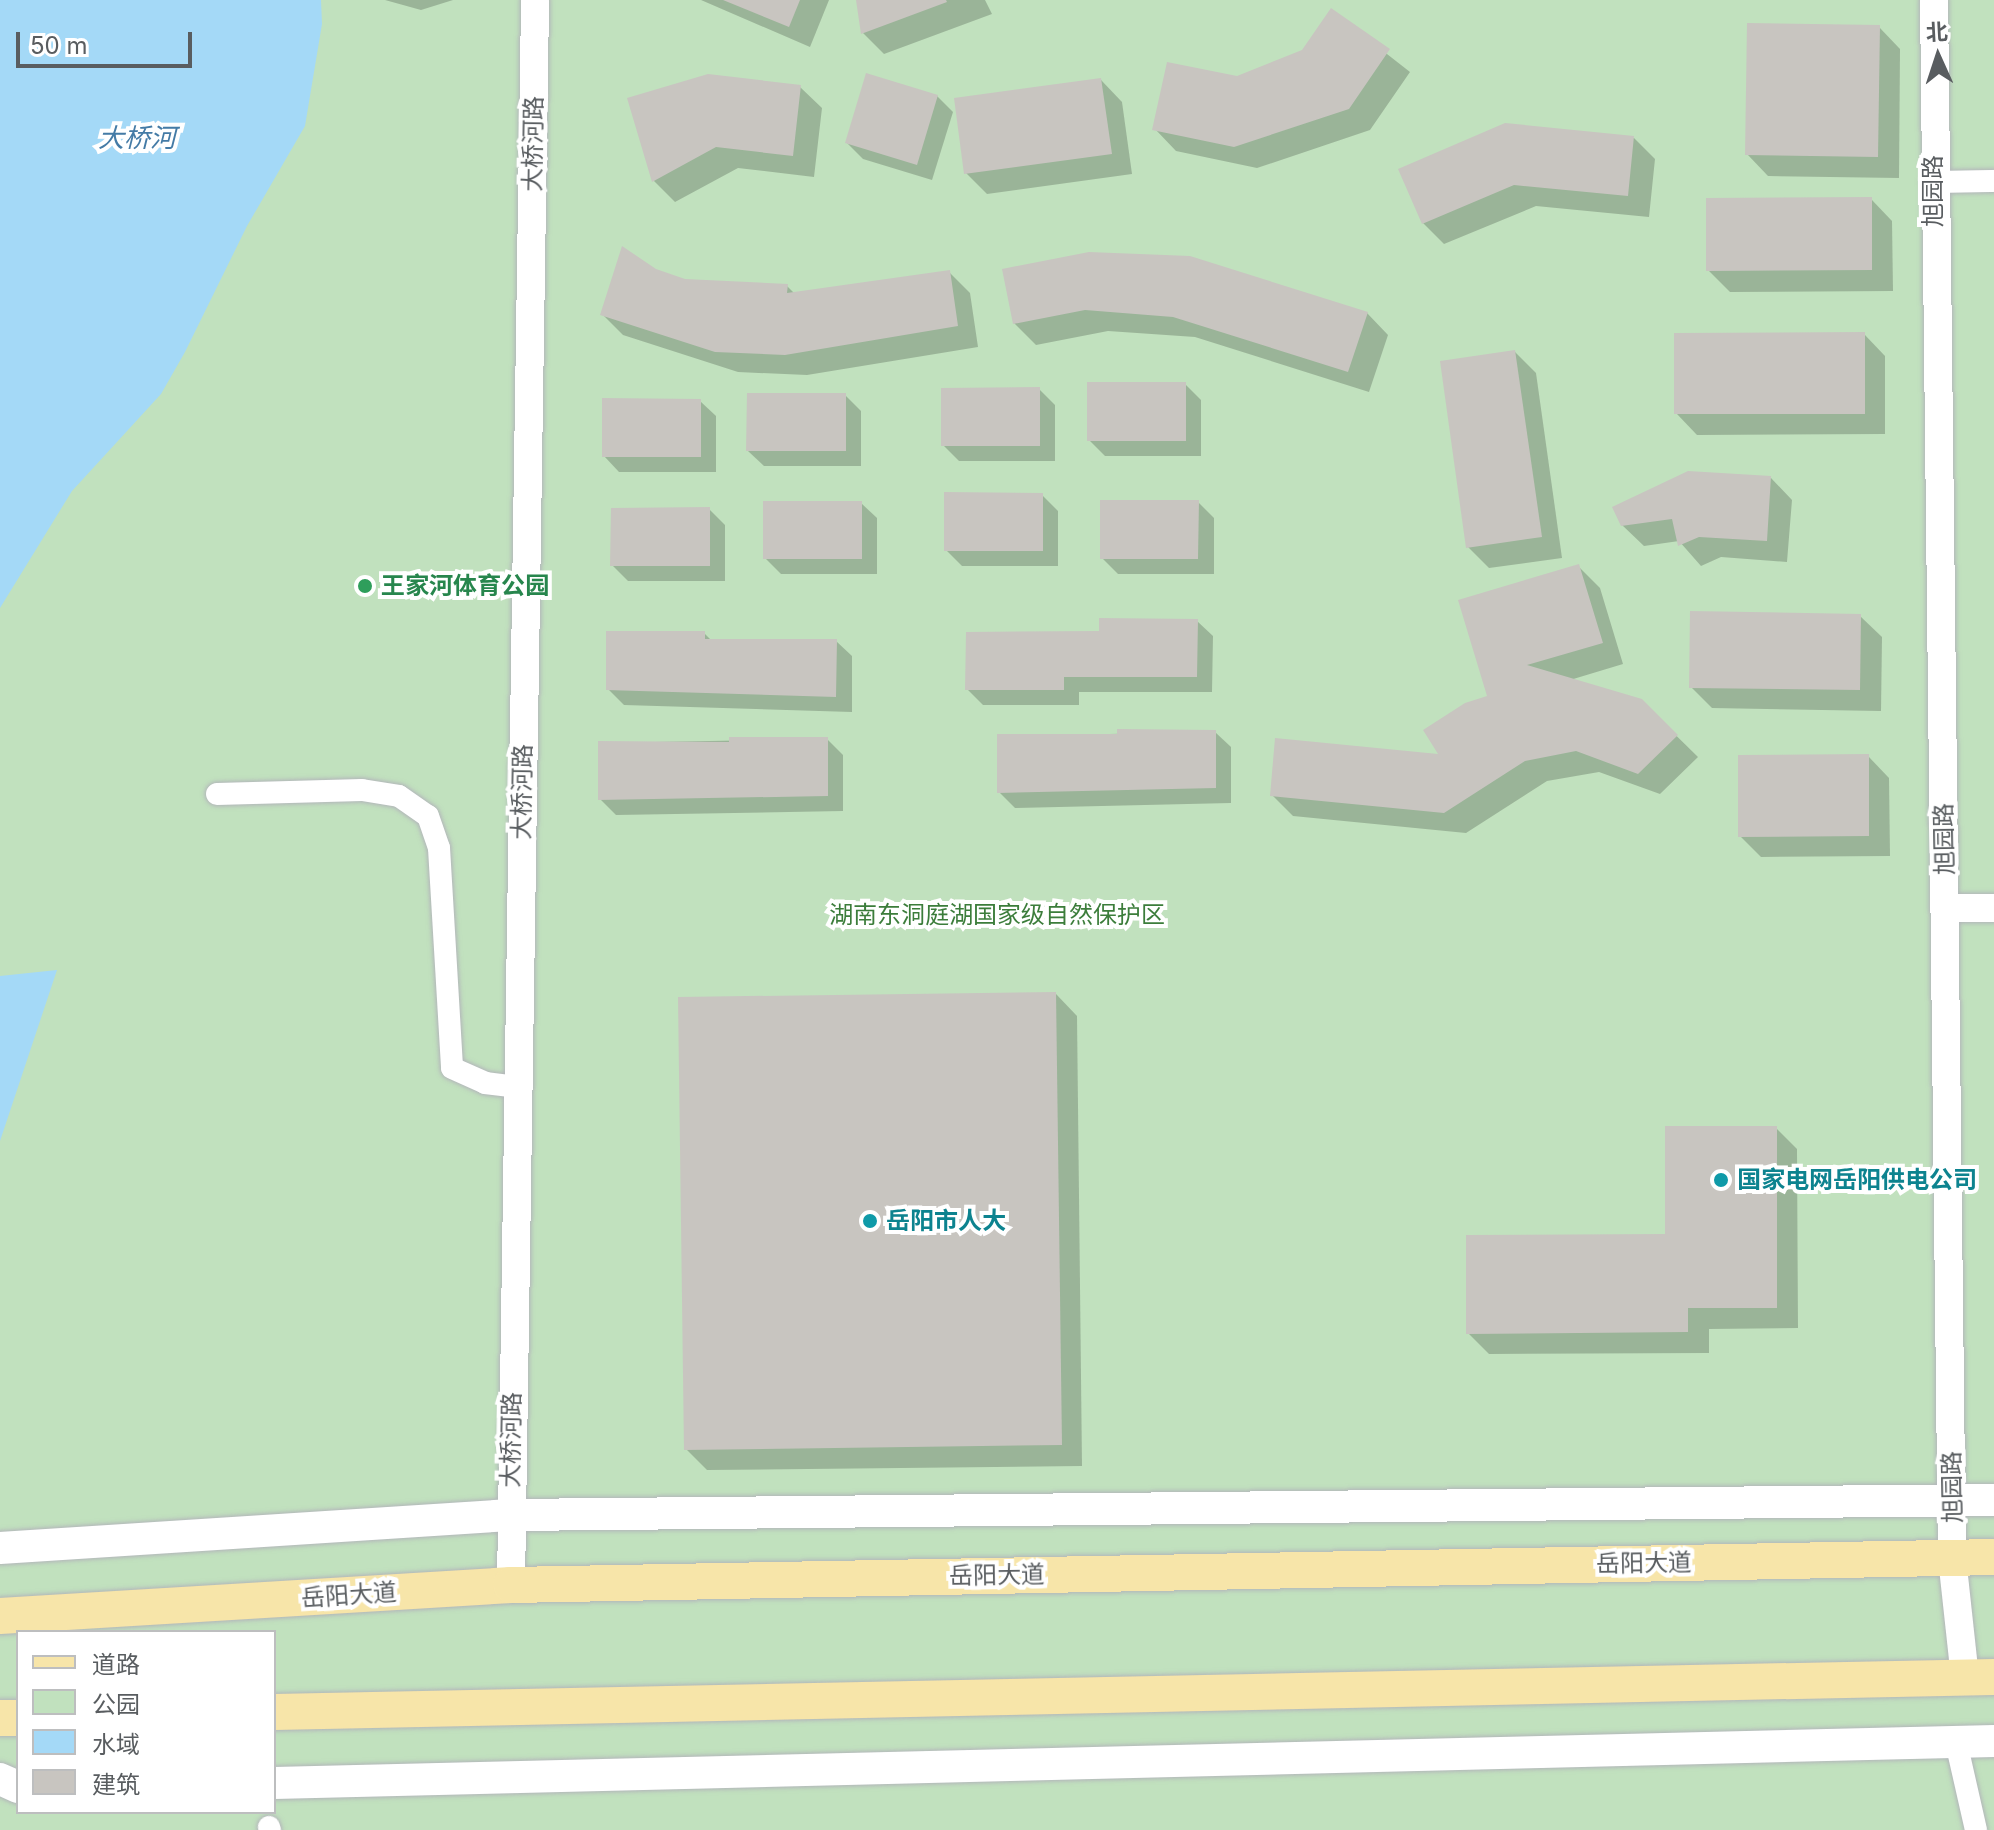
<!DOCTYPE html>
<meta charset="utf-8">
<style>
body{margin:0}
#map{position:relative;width:1994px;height:1830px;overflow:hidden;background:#ebe8e0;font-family:Inter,"Noto Sans SC",sans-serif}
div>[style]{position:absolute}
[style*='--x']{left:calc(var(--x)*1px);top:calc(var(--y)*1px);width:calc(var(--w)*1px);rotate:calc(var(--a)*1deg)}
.green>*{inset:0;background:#c1e1be}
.water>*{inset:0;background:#a4d9f7}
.shadow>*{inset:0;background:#0003}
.building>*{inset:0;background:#c8c5c0}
.roads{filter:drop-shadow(0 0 2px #b3b6ba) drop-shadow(0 0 2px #b3b6ba)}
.minor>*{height:22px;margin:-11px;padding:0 11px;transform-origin:11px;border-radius:11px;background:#fff}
.tertiary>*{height:28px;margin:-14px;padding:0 14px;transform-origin:14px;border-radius:14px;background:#fff}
.secondary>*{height:32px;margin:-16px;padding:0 16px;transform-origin:16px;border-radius:16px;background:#fff}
.primary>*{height:36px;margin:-18px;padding:0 18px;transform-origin:18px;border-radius:18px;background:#f7e5a9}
.dots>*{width:22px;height:22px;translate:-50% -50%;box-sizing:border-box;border:4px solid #fff;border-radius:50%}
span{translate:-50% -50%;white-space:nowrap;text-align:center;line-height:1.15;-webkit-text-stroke:8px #fff;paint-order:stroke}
.street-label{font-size:24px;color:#595d60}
.leisure-label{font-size:24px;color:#27864d;font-weight:700}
.left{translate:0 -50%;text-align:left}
.park-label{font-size:24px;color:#3c7d3b}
.culture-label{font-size:24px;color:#0d838f;font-weight:700}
.water-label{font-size:26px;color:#447ba6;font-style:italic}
.legend{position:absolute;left:16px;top:1630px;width:260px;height:184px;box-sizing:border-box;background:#fff;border:2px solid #bdbebf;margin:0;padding:10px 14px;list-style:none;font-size:24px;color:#595d60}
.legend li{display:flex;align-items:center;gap:16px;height:40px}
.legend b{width:40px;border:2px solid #bdbebf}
.north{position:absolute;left:1898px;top:16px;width:80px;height:80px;-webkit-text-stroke:6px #fff;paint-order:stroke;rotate:357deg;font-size:22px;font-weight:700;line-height:32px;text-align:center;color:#595d60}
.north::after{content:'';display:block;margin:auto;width:28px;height:36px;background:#595d60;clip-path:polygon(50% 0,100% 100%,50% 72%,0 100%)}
.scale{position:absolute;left:16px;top:32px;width:176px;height:36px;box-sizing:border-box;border:4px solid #595d60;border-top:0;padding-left:10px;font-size:24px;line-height:28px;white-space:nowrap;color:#595d60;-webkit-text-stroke:6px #fff;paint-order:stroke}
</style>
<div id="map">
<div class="green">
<i style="clip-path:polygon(evenodd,0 0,1994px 0,1994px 1830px,0 1830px,0 0,18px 1632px,274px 1632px,274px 1812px,18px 1812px,18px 1632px)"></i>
</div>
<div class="water">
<i style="clip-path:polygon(0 0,321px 0,322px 24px,305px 126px,247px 226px,185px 352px,161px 394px,72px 491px,0 608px)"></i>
<i style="clip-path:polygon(57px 970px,0 1141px,0 976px)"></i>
</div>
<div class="shadow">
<i style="clip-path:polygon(385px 0,453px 0,421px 10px)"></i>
<i style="clip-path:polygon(701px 0,829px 0,810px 47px)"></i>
<i style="clip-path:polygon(858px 0,985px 0,992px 14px,884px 54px,863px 33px)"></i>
<i style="clip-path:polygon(1332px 11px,1410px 72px,1370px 130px,1257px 168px,1176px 151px,1155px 129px,1238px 78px,1303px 52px)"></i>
<i style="clip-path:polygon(1879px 27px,1900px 49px,1899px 178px,1768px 176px,1747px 154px)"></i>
<i style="clip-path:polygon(1101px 80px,1122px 102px,1132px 174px,987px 194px,966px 173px)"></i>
<i style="clip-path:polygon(800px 87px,822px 108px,814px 177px,738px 168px,675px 202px,654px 181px,630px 99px)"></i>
<i style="clip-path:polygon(937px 96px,953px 112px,932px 180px,863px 159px,847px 143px)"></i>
<i style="clip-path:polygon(1634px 138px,1655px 159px,1649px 217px,1536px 206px,1444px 244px,1423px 223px,1400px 170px)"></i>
<i style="clip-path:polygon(1871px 199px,1892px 221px,1893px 291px,1730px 292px,1708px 270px)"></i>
<i style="clip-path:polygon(1004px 270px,1367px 313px,1388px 335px,1369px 392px,1195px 337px,1108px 331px,1036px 345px,1014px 323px)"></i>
<i style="clip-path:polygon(655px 271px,685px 281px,787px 286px,795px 294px,949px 272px,970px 293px,978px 347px,807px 375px,738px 372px,623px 335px,602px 314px)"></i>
<i style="clip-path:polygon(1864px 334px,1885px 356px,1885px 434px,1697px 435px,1676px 413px)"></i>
<i style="clip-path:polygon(1515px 352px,1536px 373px,1562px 558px,1489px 568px,1468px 547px)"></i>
<i style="clip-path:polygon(1185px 384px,1201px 400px,1201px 456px,1105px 456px,1089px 440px)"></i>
<i style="clip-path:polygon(1039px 389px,1055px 405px,1055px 461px,959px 461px,943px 445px)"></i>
<i style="clip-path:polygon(845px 395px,861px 411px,861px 466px,764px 466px,748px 451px)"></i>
<i style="clip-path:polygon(700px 401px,716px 416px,716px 472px,619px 472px,604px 456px)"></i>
<i style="clip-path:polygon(1771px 478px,1792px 500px,1787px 562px,1721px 557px,1701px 566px,1679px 541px,1644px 546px,1622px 525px)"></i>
<i style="clip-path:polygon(1042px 495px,1058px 511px,1058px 566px,962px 566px,946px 550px)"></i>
<i style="clip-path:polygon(1198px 502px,1214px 518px,1214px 574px,1118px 574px,1102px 558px)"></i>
<i style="clip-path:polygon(861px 503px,877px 518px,877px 574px,781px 574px,765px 558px)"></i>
<i style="clip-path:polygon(709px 509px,725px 525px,725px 581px,628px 581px,612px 565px)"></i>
<i style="clip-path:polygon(1578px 566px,1600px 588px,1623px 664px,1570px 680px,1641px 701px,1698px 757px,1660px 794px,1599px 772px,1547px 781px,1466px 833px,1293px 816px,1272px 795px,1442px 756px,1489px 698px)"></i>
<i style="clip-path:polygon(1860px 616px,1882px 637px,1881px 711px,1712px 708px,1691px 687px)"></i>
<i style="clip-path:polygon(1197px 621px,1213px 636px,1212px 692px,1079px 692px,1079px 705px,983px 705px,967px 689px,1101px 633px)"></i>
<i style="clip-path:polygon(704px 633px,712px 641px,836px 641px,852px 656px,852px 712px,624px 705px,608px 689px)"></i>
<i style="clip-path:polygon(1215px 732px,1231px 747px,1231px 803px,1015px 808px,999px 792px,999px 736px)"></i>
<i style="clip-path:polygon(827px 739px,843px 755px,843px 811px,616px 815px,600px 799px,600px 743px)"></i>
<i style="clip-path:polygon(1868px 756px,1889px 778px,1890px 856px,1761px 857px,1740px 836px)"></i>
<i style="clip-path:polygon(1056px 994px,1077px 1016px,1082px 1466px,707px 1470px,686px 1449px)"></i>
<i style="clip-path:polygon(1776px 1128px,1797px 1149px,1798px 1328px,1709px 1329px,1709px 1353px,1489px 1354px,1468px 1333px,1667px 1236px)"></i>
</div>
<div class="building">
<i style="clip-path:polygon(723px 0,800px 0,789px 27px)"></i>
<i style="clip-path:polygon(856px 0,946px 0,947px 2px,861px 34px)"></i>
<i style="clip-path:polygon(1331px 8px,1390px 49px,1349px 109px,1234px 147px,1152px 130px,1167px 62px,1237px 76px,1302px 50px)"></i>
<i style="clip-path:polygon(1747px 23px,1880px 25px,1878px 157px,1745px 155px)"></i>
<i style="clip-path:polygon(866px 73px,938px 95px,917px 165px,845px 143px)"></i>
<i style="clip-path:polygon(708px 74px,801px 85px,793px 156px,716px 147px,652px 182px,627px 98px)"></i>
<i style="clip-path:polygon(1101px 78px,1112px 154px,964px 174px,954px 98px)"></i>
<i style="clip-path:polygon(1505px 123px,1634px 136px,1628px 196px,1514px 185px,1422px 224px,1398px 169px)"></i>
<i style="clip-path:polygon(1872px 197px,1872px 270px,1706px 271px,1706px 198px)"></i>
<i style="clip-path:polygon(622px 246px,656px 269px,685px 279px,788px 284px,787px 293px,950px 270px,958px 326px,785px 355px,715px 352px,600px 315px)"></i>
<i style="clip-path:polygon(1089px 252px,1190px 256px,1368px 312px,1348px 372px,1173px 317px,1085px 310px,1013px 324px,1002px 269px)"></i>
<i style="clip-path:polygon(1865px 332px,1865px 414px,1674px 414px,1674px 333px)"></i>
<i style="clip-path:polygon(1515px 350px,1542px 537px,1466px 548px,1440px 361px)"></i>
<i style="clip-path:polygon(1087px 382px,1186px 382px,1186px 441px,1087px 441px)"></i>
<i style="clip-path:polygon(1040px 387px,1040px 446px,941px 446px,941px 388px)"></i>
<i style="clip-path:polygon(747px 393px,846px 393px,846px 451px,746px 451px)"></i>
<i style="clip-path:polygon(602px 398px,701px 399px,701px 457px,602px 457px)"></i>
<i style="clip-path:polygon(1688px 471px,1771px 476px,1767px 541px,1699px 537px,1678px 546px,1672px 519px,1621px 526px,1612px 507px)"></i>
<i style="clip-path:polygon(944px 492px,1043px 493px,1043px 551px,944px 551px)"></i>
<i style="clip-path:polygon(1100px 500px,1199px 500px,1198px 559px,1100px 559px)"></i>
<i style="clip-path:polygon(763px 501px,862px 501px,862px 559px,763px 559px)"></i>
<i style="clip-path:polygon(710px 507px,710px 566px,610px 566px,611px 508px)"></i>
<i style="clip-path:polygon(1579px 564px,1603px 643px,1527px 665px,1642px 699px,1678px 735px,1638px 774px,1576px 751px,1525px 761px,1444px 813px,1270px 796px,1275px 738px,1438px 754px,1423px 730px,1465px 703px,1487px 696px,1458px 600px)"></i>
<i style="clip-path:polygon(1690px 611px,1861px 614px,1860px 690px,1689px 688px)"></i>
<i style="clip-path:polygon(1099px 618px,1198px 619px,1197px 677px,1064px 677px,1064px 690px,965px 690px,966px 632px,1099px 631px)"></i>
<i style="clip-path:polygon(606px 631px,705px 631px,705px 639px,837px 639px,836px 697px,606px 690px)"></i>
<i style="clip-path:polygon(1117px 729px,1216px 730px,1216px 788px,997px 793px,997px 734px,1117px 734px)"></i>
<i style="clip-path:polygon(729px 737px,828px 737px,828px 796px,598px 800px,598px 741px,729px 742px)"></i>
<i style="clip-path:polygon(1869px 754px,1869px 836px,1738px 837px,1738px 755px)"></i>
<i style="clip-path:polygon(1056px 992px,1062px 1445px,684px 1450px,678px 997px)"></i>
<i style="clip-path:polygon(1665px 1126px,1777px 1126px,1777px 1308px,1688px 1308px,1688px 1332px,1466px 1334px,1466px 1235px,1665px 1234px)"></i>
</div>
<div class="roads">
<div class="minor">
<i style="--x:1932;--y:182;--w:62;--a:-0.9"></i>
<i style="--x:217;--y:794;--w:145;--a:-1.6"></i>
<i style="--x:362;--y:790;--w:37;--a:9"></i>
<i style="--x:399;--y:796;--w:35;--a:35"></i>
<i style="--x:428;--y:816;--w:34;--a:71"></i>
<i style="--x:439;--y:848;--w:220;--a:86.6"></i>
<i style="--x:452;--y:1068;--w:36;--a:24"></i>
<i style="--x:485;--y:1083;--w:32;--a:7"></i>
<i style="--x:1956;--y:1742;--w:90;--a:77.2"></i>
<i style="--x:269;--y:1827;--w:3;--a:72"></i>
</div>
<div class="tertiary">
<i style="--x:1934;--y:0;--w:1558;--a:89.34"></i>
<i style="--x:1952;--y:1558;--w:121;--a:83.8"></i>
<i style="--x:1945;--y:908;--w:49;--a:0"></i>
<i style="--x:511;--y:1585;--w:1585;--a:-89.13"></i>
</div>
<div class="secondary">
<i style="--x:0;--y:1548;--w:511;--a:-3.7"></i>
<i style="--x:510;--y:1515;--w:1484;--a:-0.58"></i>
<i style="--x:0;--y:1779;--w:20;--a:24"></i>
<i style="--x:274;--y:1783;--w:1721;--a:-1.4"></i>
</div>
<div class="primary">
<i style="--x:0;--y:1616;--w:512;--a:-3.47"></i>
<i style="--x:511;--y:1585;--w:1483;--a:-1.08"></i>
<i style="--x:274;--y:1712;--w:1720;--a:-1.17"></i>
<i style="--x:0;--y:1718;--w:18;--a:0"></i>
</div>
</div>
<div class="dots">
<i style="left:365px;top:586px;background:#2e9e5b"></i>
<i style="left:1721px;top:1180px;background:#0f9aa8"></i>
<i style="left:870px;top:1221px;background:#0f9aa8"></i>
</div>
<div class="street-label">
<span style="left:533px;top:144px;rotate:-89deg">大桥河路</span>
<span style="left:1933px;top:191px;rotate:-90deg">旭园路</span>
<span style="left:522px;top:792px;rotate:-89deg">大桥河路</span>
<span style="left:1944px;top:839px;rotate:-91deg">旭园路</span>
<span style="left:511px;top:1440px;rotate:-89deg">大桥河路</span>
<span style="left:1952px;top:1487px;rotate:-91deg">旭园路</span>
<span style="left:1644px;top:1563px;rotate:-1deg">岳阳大道</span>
<span style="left:997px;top:1575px;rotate:-1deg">岳阳大道</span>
<span style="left:349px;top:1595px;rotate:-4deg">岳阳大道</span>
</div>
<div class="leisure-label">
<span class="left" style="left:381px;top:586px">王家河体育公园</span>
</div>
<div class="park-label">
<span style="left:997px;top:915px">湖南东洞庭湖国家级自然保护区</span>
</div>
<div class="culture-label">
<span class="left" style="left:1737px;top:1180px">国家电网岳阳供电公司</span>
<span class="left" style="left:886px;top:1221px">岳阳市人大</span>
</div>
<div class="water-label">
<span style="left:137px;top:138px">大桥河</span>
</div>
<ul class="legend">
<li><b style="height:10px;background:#f7e5a9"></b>道路</li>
<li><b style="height:22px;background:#c1e1be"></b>公园</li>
<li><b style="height:22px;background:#a4d9f7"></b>水域</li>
<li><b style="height:22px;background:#c8c5c0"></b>建筑</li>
</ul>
<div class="north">北</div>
<div class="scale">50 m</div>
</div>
